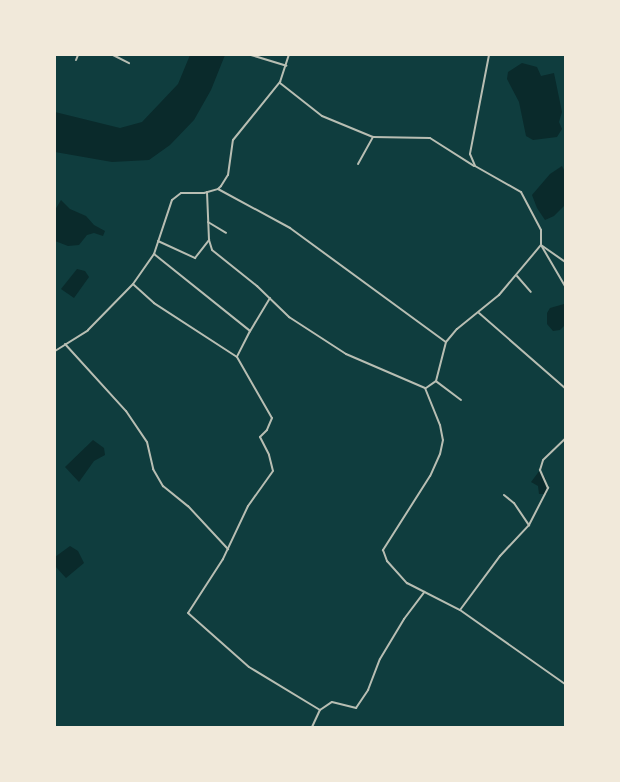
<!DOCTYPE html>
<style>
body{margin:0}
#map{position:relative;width:620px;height:782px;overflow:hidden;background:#0f3d3e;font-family:"Roboto Serif",serif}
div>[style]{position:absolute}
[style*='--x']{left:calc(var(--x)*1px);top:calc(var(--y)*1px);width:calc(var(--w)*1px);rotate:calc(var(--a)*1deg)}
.water>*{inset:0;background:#0a2a2b}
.minor>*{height:2px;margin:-1px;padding:0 1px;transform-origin:1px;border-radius:1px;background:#b8beb3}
span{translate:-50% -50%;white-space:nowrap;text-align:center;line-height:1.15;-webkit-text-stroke:4px #f1e9da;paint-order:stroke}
.frame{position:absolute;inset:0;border:56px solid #f1e9da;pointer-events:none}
</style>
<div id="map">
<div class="water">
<i style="clip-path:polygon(190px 55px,225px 55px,211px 90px,194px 120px,170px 145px,149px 160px,112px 162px,55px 152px,55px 112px,120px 128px,142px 122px,178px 84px)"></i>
<i style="clip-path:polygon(522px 63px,537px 67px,541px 76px,554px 73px,562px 112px,559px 122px,562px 129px,557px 137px,533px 140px,526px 136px,519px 102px,507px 79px,508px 72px)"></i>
<i style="clip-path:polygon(562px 166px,565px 172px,565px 205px,554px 216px,545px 220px,537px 208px,532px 195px,550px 174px)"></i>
<i style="clip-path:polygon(61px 200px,70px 209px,86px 216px,94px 225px,105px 231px,103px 236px,94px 233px,87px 235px,79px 245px,68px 246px,55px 241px,55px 210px)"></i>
<i style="clip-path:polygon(77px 269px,85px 271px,89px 277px,74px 298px,61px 289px)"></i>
<i style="clip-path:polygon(564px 304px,565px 325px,560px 330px,553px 331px,547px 324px,547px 313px,550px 308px)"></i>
<i style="clip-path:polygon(93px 440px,104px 448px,105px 455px,94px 461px,79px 482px,65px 467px)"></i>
<i style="clip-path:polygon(540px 470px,546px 479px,547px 494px,539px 494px,538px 486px,531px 482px)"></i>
<i style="clip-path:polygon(70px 546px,78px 551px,84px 563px,66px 578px,55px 566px,55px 557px)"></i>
</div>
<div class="minor">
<i style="--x:113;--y:55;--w:18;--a:27"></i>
<i style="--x:251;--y:55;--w:37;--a:17"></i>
<i style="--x:489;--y:55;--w:101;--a:100.9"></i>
<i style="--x:470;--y:154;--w:13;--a:67"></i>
<i style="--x:475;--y:166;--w:53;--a:29.5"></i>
<i style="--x:521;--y:192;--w:43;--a:62.2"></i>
<i style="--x:541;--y:230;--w:15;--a:90"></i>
<i style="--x:541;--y:245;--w:29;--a:35"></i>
<i style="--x:76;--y:60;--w:5;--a:-68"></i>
<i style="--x:280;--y:83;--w:53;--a:38.2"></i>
<i style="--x:322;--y:116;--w:55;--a:22.4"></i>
<i style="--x:373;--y:137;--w:57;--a:1"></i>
<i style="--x:430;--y:138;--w:52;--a:32.5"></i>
<i style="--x:358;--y:164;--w:31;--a:-61"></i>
<i style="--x:218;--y:189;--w:82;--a:28.4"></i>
<i style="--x:290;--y:228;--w:193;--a:36.2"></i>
<i style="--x:207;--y:192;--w:48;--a:87.6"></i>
<i style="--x:209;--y:240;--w:10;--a:73"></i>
<i style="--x:212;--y:250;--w:58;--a:38.7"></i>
<i style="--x:257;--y:286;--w:45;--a:44.1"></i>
<i style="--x:289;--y:317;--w:68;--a:33"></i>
<i style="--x:346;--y:354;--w:86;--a:23.3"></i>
<i style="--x:425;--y:388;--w:40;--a:68"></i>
<i style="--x:440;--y:425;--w:15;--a:79"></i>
<i style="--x:443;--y:440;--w:14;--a:102"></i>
<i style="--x:440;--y:454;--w:24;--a:114"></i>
<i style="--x:430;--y:476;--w:88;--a:122.4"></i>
<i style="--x:383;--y:550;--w:12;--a:70"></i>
<i style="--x:387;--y:561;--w:30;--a:48"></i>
<i style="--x:407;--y:583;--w:59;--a:27"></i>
<i style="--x:460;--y:610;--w:128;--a:35.2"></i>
<i style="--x:208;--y:222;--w:21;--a:31"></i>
<i style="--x:158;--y:241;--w:41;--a:24.7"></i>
<i style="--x:195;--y:258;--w:23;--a:-52"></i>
<i style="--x:154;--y:254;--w:123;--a:38.7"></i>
<i style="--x:517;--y:276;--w:21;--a:49"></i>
<i style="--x:270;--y:298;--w:39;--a:121"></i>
<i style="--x:250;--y:331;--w:29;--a:117"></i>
<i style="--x:237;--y:357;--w:70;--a:60.2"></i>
<i style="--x:272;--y:418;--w:13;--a:113"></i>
<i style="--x:267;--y:430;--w:10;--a:135"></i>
<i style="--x:260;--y:437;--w:20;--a:63"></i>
<i style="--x:269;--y:455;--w:16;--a:76"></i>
<i style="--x:273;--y:471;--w:43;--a:125.5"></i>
<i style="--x:248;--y:506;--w:59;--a:115.3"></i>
<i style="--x:223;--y:559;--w:64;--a:122.9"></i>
<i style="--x:188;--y:613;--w:81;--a:41.5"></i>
<i style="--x:249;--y:667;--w:83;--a:31.2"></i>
<i style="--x:479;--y:313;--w:114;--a:41.1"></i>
<i style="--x:65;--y:344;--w:91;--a:47.7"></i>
<i style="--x:126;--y:411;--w:37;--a:56"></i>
<i style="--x:147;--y:442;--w:28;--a:77"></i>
<i style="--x:153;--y:469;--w:20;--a:60"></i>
<i style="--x:163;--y:486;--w:32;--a:39"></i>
<i style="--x:188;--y:506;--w:59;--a:47.1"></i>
<i style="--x:55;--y:351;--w:39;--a:-32"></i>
<i style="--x:88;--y:330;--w:64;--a:-45.6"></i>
<i style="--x:237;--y:357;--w:99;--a:-147"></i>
<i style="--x:154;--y:303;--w:28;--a:-138"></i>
<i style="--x:133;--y:284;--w:37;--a:-55"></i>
<i style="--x:154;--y:254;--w:57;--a:-71.6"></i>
<i style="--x:172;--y:200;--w:11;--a:-38"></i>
<i style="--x:181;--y:193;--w:23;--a:0"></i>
<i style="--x:204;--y:193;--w:15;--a:-16"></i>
<i style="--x:218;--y:189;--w:4;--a:-45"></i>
<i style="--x:221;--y:186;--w:13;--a:-58"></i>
<i style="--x:228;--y:175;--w:35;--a:-82"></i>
<i style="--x:233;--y:140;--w:75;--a:-51"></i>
<i style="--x:280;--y:82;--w:28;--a:-72"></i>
<i style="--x:426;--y:388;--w:12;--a:-35"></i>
<i style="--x:461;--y:400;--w:31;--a:-143"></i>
<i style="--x:436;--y:381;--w:40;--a:-75.6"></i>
<i style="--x:446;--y:342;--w:17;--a:-50"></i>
<i style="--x:457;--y:329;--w:54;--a:-39"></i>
<i style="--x:499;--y:295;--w:65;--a:-50"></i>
<i style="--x:541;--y:245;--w:48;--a:59.7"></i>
<i style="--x:504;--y:495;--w:13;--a:39"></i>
<i style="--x:514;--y:503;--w:27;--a:56"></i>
<i style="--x:460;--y:610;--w:67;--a:-53.5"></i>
<i style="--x:500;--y:556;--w:42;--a:-46.9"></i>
<i style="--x:529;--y:525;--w:42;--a:-62.8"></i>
<i style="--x:548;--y:488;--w:20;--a:-114"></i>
<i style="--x:540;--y:470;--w:10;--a:-73"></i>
<i style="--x:543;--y:460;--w:30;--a:-44"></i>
<i style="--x:312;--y:727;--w:19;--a:-65"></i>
<i style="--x:320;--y:710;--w:14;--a:-34"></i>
<i style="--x:332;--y:702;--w:25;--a:14"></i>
<i style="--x:356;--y:708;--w:22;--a:-56"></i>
<i style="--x:368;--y:690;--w:33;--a:-69"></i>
<i style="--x:380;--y:659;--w:47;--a:-59"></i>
<i style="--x:404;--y:619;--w:34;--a:-53"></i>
</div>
<div class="frame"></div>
</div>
